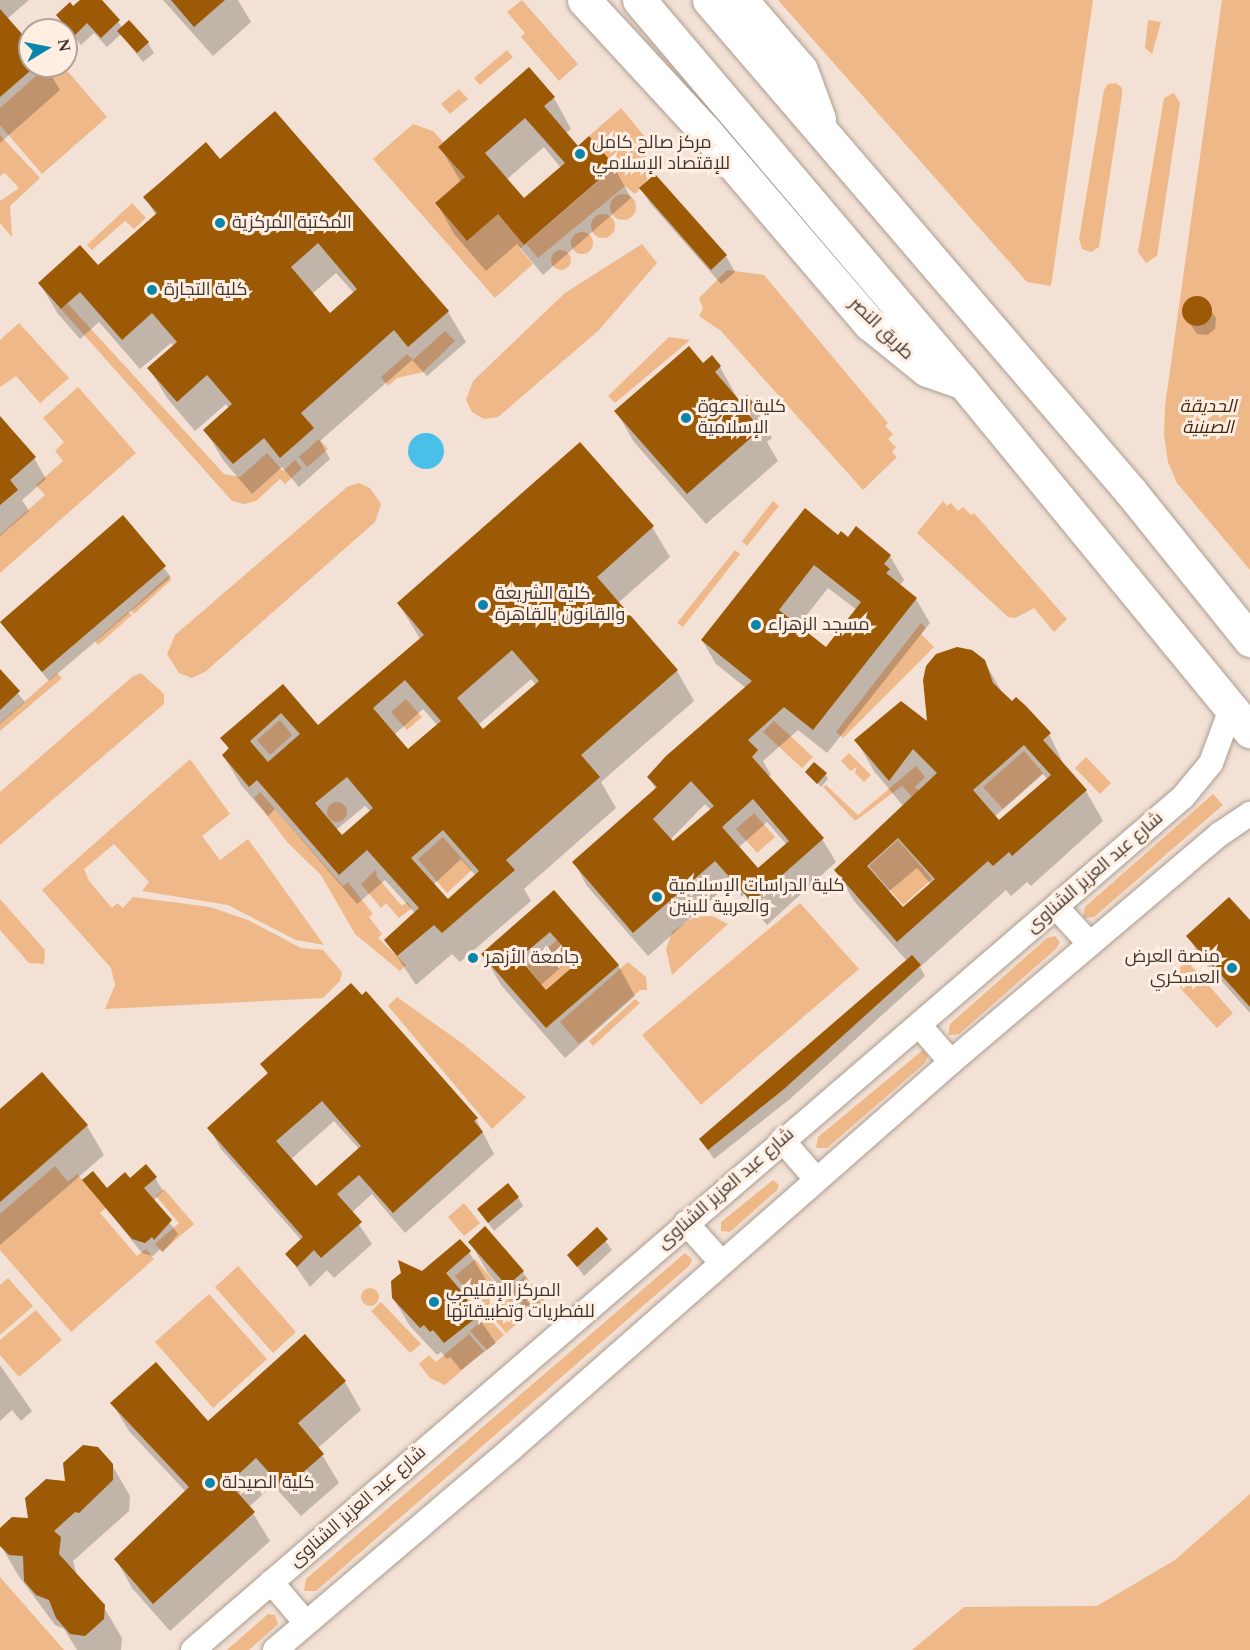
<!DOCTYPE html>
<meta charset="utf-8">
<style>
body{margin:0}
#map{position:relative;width:1250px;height:1650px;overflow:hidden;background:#f2e1d4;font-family:Spectral,Cairo,serif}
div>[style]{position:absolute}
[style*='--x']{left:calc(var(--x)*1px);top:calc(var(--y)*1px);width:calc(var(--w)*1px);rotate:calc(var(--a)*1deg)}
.green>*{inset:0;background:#efb889}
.round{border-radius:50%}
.water>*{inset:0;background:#48c0ea}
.shadow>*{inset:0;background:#0003}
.building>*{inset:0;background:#9c5906}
.roads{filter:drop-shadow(0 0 2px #ac9d90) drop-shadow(0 0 2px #ac9d90)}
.tertiary>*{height:24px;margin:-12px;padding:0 12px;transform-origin:12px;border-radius:12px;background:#fff}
.trunk>*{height:33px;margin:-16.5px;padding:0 16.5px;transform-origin:16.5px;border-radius:16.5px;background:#fff}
.dots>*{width:16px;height:16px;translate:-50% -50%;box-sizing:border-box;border:3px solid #ffeee1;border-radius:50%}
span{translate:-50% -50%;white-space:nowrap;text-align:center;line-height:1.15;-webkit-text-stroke:6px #ffeee1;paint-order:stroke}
.poi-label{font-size:18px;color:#3c3631}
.left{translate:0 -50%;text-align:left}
.right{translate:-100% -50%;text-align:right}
.street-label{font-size:18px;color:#3c3631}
.park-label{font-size:18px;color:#432609;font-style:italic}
.north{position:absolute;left:18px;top:18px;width:60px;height:60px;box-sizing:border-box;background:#ffeee1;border:2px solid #b1a49b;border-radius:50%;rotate:80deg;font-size:16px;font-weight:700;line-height:24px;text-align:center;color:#3c3631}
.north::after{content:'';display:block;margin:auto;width:21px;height:27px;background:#0986aa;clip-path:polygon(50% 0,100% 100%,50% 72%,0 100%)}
</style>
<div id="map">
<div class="green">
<i style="clip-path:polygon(522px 0,578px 64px,559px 81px,521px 37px,525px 33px,507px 12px)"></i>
<i style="clip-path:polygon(778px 0,1093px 0,1051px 286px,1027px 282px)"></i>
<i style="clip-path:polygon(1222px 0,1250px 0,1250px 570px,1177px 483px,1168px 462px,1164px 435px,1165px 406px)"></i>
<i style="clip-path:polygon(1148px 20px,1161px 22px,1152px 54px,1145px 48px)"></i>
<i style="clip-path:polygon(507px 50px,513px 57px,480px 85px,474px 78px)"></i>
<i style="clip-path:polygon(47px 66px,63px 66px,107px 117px,42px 174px,0 125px,0 108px)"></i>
<i style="clip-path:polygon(1116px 83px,1122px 88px,1122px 95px,1099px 247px,1091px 252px,1082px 249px,1079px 239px,1104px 90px,1108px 84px)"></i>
<i style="clip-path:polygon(459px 89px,468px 99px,450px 114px,441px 104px)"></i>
<i style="clip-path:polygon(1174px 93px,1180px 103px,1157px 256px,1146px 263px,1138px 252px,1164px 98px)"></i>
<i style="clip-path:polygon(621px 108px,645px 137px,647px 180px,635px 194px,625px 186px,538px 258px,526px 244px,615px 167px,589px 136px)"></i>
<i style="clip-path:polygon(413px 124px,433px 131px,443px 142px,438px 147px,465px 177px,435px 203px,467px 241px,498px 214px,524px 245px,520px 249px,533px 264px,495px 298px,373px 159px)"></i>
<i style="clip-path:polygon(0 135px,40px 178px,10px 206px,12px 237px,0 223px,0 201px,19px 188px,5px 173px,0 176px)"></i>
<i class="round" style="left:610px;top:194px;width:26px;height:26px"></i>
<i style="clip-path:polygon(132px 203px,146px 218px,134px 229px,125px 221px,92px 250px,87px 245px)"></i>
<i class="round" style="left:591px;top:214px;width:24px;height:24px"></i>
<i class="round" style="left:571px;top:232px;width:22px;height:22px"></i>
<i style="clip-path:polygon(642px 244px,657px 263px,599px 330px,498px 417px,484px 419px,472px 412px,466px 400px,473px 381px,565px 293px)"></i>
<i class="round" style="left:551px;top:250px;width:20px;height:20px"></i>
<i style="clip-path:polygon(727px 270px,764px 275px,888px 423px,885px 426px,893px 434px,888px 439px,896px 447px,892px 452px,897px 457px,863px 490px,721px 331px,699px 316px,703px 309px,699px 298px)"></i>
<i style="clip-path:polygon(68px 304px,224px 474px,240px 477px,267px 453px,283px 471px,295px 460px,302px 468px,285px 484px,280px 479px,256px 501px,244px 504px,232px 501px,61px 309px)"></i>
<i style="clip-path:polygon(19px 323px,69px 378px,40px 403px,16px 376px,0 387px,0 340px)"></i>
<i style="clip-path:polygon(445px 331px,455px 341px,423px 372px,397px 378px,388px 386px,381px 377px,407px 354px,413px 360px)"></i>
<i style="clip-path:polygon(669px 337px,690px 340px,615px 403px,608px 396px)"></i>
<i style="clip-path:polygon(78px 387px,136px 453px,0 573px,0 535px,45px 495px,36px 485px,63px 461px,55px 451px,64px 442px,43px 418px)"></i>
<i style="clip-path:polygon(319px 439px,328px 449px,307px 467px,299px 457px)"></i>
<i style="clip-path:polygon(359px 483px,370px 488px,381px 504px,375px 522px,205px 672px,192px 678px,179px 673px,167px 654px,175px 635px,347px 487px)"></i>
<i style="clip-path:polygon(773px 501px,779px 506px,747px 546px,742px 541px)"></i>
<i style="clip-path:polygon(943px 501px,947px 506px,951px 503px,958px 511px,963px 507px,971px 515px,974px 513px,1067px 619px,1054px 632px,1034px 608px,1015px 618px,1008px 617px,917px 533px)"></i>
<i style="clip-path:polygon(735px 550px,740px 554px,683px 627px,677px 623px)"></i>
<i style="clip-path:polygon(168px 576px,171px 580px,134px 614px,131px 610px)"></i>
<i style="clip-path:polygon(128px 612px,132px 615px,98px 645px,95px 641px)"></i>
<i style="clip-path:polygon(921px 623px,926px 628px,921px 634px,934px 647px,843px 738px,836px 732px)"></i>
<i style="clip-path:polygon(57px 673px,62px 678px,0 731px,0 723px)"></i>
<i style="clip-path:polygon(141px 673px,164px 694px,164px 704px,0 845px,0 792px,132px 677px)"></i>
<i style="clip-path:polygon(406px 699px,422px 717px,407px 730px,391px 712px)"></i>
<i style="clip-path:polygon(280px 720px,292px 735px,270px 755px,257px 740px)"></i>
<i style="clip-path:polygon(774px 721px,813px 757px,802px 768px,763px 732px)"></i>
<i style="clip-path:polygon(1024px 751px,1043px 773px,1003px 809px,983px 787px)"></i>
<i style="clip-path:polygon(849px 753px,871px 775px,864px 782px,855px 773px,857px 766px,851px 771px,841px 761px)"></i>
<i style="clip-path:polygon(1086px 757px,1111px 783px,1100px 794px,1075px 768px)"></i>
<i style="clip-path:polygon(190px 759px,230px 814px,202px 836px,220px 860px,248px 839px,324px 945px,296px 940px,228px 905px,142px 891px,149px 882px,114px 844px,84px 869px,89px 881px,112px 908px,117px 903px,123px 908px,133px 897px,210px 907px,248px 920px,301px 948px,323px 950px,342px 972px,340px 981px,323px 998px,105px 1009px,115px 985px,111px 968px,42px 890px)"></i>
<i style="clip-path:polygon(916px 766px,925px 777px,915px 787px,928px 800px,921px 806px,902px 786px,855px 821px,823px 787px,826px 785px,858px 815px)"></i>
<i style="clip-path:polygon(260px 792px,343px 886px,348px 882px,373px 914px,369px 917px,382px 934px,378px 938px,406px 965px,400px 971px,355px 934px,321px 875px,287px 842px,254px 798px)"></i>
<i style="clip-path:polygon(1213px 794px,1223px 805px,1094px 917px,1083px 918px,1085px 907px)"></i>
<i class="round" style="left:327px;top:802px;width:20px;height:20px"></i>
<i style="clip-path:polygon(754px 813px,775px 837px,757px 853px,736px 829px)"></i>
<i style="clip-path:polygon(443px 837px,472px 870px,447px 893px,418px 859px)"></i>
<i style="clip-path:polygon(898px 840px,932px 879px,903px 905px,869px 866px)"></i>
<i style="clip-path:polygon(376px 870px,377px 877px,402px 906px,407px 902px,412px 908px,399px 918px,386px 903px,381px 908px,361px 884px)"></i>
<i style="clip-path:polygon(0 899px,45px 950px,44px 964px,29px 963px,0 930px)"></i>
<i style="clip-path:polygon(800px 903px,859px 969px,701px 1105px,642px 1035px)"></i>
<i style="clip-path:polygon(712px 916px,728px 924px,672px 975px,666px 949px,672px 932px,694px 917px)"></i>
<i style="clip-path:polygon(1055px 936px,1060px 942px,1056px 949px,959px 1034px,948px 1035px,950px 1024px,1047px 938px)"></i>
<i style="clip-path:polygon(557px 940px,577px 963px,546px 990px,527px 966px)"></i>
<i style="clip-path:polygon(1187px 961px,1233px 1013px,1217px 1028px,1170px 977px)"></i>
<i style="clip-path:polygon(628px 962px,646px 977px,647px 990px,640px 990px,579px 1044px,560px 1022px)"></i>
<i style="clip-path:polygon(397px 997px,463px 1044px,526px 1097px,492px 1129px,388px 1006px)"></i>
<i style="clip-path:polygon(635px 999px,640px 1003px,593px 1046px,589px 1041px)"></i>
<i style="clip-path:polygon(923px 1050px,928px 1056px,925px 1063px,827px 1148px,816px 1148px,818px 1137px)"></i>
<i style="clip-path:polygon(55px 1166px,68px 1182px,77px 1174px,97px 1197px,117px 1198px,100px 1213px,137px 1256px,146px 1249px,154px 1259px,71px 1332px,0 1250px,0 1214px)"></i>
<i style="clip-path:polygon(773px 1180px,779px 1185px,777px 1190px,730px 1232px,721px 1231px,721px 1222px)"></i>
<i style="clip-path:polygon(164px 1189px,194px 1224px,162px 1252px,155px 1244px,179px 1223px,156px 1196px)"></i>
<i style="clip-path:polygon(464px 1203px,480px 1223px,464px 1236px,448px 1217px)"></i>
<i style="clip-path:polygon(685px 1253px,692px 1259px,690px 1265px,316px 1591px,304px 1591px,306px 1579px)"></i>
<i style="clip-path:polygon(475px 1259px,503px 1292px,484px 1309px,455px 1276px)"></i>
<i style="clip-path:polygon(238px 1266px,296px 1332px,273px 1353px,215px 1287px)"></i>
<i style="clip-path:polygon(525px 1276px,547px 1301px,536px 1311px,530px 1305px,526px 1308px,510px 1290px)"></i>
<i style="clip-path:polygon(8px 1278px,33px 1306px,0 1335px,0 1285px)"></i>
<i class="round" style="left:361px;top:1288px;width:18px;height:18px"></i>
<i style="clip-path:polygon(209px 1294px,267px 1359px,213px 1408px,155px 1342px)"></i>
<i style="clip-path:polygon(510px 1297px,522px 1312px,517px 1316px,521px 1320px,506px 1333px,490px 1314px)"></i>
<i style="clip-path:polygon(381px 1302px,421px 1344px,410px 1353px,371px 1311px)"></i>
<i style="clip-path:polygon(36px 1310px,62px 1340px,19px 1377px,0 1355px,0 1340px)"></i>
<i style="clip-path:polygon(487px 1316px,504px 1335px,487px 1350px,470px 1331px)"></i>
<i style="clip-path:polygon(469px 1334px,484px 1351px,445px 1385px,430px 1378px,419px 1364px,429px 1355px,436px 1362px)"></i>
<i style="clip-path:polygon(1250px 1494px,1250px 1650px,912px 1650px,964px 1607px,1097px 1606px,1175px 1560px)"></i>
<i style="clip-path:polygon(0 1577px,64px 1650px,0 1650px)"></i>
<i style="clip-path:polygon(268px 1614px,275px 1615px,278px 1624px,249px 1650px,227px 1650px)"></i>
</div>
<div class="water">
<i class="round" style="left:408px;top:433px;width:36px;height:36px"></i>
</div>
<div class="shadow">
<i style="clip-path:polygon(0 0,29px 0,7px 19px,30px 46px,30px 66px,46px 66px,60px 90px,0 143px)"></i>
<i style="clip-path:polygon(84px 0,100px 0,123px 28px,148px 43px,154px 53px,143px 62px,121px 34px,107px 47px,94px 33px,81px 45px,58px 16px)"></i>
<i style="clip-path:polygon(163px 0,238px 0,251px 22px,213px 56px)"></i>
<i style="clip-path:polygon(evenodd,554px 98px,571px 129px,565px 134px,578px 148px,589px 138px,614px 167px,631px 198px,543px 275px,517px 244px,486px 271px,454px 234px,437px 203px,461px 182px,440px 147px,554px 98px,544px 147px,561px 168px,524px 200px,506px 180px,544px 147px)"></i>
<i style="clip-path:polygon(evenodd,220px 161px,448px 312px,466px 342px,427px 376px,412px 360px,320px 441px,330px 459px,299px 487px,282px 467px,252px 494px,223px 460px,205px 430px,229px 409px,226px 404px,195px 431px,167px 398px,149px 368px,174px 346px,171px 343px,140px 369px,99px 322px,80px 339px,58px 314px,40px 284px,98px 267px,156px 216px,145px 197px,220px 161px,336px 273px,354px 293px,330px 315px,312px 294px,336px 273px)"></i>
<i style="clip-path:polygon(655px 176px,726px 256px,735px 272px,721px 284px,650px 203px,641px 188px)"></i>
<i style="clip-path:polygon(1193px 298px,1203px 299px,1216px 318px,1215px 329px,1207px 335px,1197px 334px,1184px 315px,1185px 305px)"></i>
<i style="clip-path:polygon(703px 365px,720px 367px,740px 403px,755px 407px,772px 438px,767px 442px,778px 461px,706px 524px,634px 442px,616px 411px)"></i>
<i style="clip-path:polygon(0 418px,34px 458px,46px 479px,22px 500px,29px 511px,0 536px)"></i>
<i style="clip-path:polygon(123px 518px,171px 577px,49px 681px,1px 623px)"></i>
<i style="clip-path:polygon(evenodd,652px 527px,670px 557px,618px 603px,677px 671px,694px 701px,601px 782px,616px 808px,524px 889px,531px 901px,460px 962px,452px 954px,416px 985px,386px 940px,415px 913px,385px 880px,357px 904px,275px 809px,268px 816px,241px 785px,223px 755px,229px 750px,222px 738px,283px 686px,318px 728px,421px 640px,398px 603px,652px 527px,531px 679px,536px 685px,483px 731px,478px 725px,531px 679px,652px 527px,423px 709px,438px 726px,408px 752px,394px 735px,423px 709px,652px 527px,365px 806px,371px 812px,342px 837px,336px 830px,365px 806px,652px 527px,461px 859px,476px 876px,447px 901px,433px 885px,461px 859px)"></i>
<i style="clip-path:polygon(evenodd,856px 528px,890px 556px,904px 580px,899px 586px,916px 599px,930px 623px,827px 753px,798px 730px,763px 761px,771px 775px,768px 777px,822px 839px,836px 862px,767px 925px,730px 883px,648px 956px,587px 886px,574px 862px,656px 790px,649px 777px,746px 688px,716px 664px,702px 640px,838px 537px,848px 539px,856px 528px,828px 588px,857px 610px,827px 649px,798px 626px,828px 588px,856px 528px,705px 804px,711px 810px,672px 843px,670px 840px,705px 804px,856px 528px,767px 822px,787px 845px,758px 870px,738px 848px,767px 822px)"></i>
<i style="clip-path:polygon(evenodd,984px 661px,1003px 694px,1049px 734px,1065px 767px,1086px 791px,1103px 821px,1031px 886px,1027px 882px,1011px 896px,1006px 890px,920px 967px,925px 976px,790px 1099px,714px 1159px,700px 1139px,907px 961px,854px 901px,836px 870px,904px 807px,874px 771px,856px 740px,929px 724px,984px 661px,1043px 774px,1048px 780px,999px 822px,994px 817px,1043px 774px,984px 661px,917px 868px,931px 884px,903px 909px,888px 892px,917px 868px)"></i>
<i style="clip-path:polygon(0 671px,25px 702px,0 724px)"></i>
<i style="clip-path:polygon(807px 772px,825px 774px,828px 779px,821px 787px)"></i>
<i style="clip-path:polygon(evenodd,554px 892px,618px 965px,635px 996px,565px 1058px,501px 985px,483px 954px,554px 892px,568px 961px,574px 968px,546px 992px,541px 985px,568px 961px)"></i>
<i style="clip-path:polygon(1250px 923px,1250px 1013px,1200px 957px,1188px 936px)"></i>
<i style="clip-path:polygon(evenodd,262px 1064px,476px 1119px,494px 1154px,405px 1233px,372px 1194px,351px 1213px,372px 1244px,334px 1278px,327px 1270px,310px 1287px,287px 1254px,302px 1241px,221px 1149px,209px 1128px,268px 1075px,262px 1064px,334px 1121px,360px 1150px,316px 1189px,290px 1160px,334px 1121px)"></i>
<i style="clip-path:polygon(42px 1074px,87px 1126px,104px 1155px,0 1245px,0 1111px)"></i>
<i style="clip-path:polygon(155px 1178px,163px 1191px,153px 1201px,178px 1234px,163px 1252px,160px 1249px,153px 1256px,142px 1253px,84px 1181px,107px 1190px,129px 1180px)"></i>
<i style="clip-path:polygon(518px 1197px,523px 1206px,494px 1231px,479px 1210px)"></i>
<i style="clip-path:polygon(597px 1229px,612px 1250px,584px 1276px,569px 1255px)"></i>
<i style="clip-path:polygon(470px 1242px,523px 1272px,540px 1303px,525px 1316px,488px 1273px)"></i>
<i style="clip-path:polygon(469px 1252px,486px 1280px,465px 1298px,496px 1343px,461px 1370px,450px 1357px,447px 1359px,441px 1352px,437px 1355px,410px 1326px,393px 1298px)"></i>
<i style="clip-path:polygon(305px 1336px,345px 1382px,361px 1410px,318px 1448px,339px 1483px,301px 1516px,273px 1485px,249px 1507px,270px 1541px,170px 1631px,132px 1588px,116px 1559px,186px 1492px,129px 1431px,112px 1403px,208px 1423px)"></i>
<i style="clip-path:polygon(0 1365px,32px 1411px,21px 1421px,12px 1410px,0 1421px)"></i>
<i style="clip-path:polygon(112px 1465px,130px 1496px,129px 1511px,73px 1561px,77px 1576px,103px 1606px,122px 1638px,121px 1650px,77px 1650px,64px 1629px,55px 1625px,18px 1575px,0 1544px,0 1530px,30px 1520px,67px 1483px)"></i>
</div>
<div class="building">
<i style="clip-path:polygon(80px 0,102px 0,120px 20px,101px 38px,87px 23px,74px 36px,56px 15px,70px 2px,73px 6px)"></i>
<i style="clip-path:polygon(171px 0,225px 0,194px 27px)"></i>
<i style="clip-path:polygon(0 9px,30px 43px,30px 71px,0 97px)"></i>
<i style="clip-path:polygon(129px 20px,149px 42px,137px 53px,117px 31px)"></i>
<i style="clip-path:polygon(evenodd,529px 67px,555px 97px,544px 106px,578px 146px,589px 136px,615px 166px,524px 245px,498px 214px,467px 241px,435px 203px,465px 177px,438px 147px,529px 67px,525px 118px,565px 163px,524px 198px,485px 153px,525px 118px)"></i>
<i style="clip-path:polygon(evenodd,275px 111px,449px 311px,408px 347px,394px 330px,301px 413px,314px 428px,280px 458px,264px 438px,233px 464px,203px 430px,232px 404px,207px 375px,177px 402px,147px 368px,177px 342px,152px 313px,122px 340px,80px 292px,61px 309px,38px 283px,80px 245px,98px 265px,157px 213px,143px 197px,163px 180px,206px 142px,220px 159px,275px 111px,318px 243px,357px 289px,330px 313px,291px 267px,318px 243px)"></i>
<i style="clip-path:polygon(655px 174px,727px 255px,711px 270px,639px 188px)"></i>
<i class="round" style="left:1182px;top:296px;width:30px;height:30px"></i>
<i style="clip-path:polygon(689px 346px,703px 363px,712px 355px,721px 366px,715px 372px,740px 401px,747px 395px,756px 406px,748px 414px,761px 429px,687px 494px,614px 411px)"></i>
<i style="clip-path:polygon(0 416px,36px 457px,10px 480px,18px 490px,0 505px)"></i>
<i style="clip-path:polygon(evenodd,580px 442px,654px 526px,597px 577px,678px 670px,581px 755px,600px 777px,506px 860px,515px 870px,442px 933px,434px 925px,397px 956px,384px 940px,419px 908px,367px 850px,339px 875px,257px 780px,249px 787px,222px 755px,229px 748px,220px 738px,283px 684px,318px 725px,424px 635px,397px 603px,580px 442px,512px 650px,539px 681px,483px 729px,457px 698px,512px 650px,580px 442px,405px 680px,441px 721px,408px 749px,373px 708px,405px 680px,580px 442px,281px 713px,300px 734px,268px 762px,250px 741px,281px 713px,580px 442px,347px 777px,373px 808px,342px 835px,315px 803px,347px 777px,580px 442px,443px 830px,479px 871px,448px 899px,411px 858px,443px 830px)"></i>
<i style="clip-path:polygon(evenodd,805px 508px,838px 535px,841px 531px,848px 537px,856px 526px,891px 555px,884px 564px,890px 569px,886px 573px,917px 598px,813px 730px,784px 707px,748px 740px,758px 750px,752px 757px,824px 838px,752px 902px,715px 861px,633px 933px,572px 862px,657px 787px,647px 777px,666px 756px,752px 681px,701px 640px,805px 508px,814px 565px,861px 602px,826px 647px,779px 610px,814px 565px,805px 508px,691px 781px,714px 806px,673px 841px,653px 819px,691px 781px,805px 508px,753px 799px,789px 841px,758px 868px,722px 827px,753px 799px)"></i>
<i style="clip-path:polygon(123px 515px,166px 566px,42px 672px,0 622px)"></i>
<i style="clip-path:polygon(evenodd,957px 647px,972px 650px,985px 660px,993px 683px,1012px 701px,1016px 697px,1026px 706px,1051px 733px,1043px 740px,1087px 790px,1012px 856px,1009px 852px,993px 866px,988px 861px,897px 942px,834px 870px,937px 773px,913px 749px,889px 781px,854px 740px,901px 701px,927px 721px,923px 680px,926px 666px,936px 654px,957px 647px,1024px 745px,1051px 775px,999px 820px,973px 790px,1024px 745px,957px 647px,898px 838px,935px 879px,903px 907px,867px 866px,898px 838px)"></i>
<i style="clip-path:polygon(0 669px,20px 691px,0 710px)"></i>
<i style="clip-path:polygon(814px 762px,827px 773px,817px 784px,805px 772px)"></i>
<i style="clip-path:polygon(evenodd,554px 890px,619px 965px,546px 1028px,481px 954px,554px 890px,550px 932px,577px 963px,546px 990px,519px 958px,550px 932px)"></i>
<i style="clip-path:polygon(1229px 897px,1250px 920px,1250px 1007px,1186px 936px)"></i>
<i style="clip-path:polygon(912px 955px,921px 965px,784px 1089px,708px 1150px,699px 1139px)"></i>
<i style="clip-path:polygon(evenodd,351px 983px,362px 995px,366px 991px,478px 1118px,474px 1121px,483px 1132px,393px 1213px,359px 1175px,337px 1194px,362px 1222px,321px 1258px,314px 1250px,297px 1267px,285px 1254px,303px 1237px,207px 1128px,268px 1073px,260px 1064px,351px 983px,322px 1101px,361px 1146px,316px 1186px,276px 1141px,322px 1101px)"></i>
<i style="clip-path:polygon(42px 1072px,88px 1125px,0 1202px,0 1109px)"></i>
<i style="clip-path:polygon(146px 1164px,157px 1177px,144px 1188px,172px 1220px,154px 1240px,152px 1237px,145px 1243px,132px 1239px,82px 1180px,93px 1171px,107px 1188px,125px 1172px,130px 1178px)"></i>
<i style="clip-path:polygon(508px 1183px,519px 1197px,488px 1223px,477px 1209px)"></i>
<i style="clip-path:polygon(485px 1226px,524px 1271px,507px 1286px,468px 1242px)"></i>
<i style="clip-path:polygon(597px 1227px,608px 1239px,577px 1267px,567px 1255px)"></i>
<i style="clip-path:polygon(460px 1239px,471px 1251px,446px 1273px,481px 1314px,444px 1343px,433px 1330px,430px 1332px,424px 1325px,420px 1328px,392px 1298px,391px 1281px,401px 1273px,398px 1260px,422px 1271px)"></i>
<i style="clip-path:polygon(305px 1334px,346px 1381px,298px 1423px,324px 1454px,284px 1489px,256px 1458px,229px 1483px,255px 1512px,153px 1604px,114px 1559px,189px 1487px,110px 1403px,156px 1362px,208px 1421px)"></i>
<i style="clip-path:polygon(83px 1445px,98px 1447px,113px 1464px,113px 1480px,79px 1513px,75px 1512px,54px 1531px,61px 1537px,59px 1554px,105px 1605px,104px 1619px,85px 1636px,70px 1634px,56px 1618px,49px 1600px,36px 1595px,24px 1581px,23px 1556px,9px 1555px,0 1546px,0 1528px,12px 1517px,28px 1518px,25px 1498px,46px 1479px,65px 1481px,63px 1463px)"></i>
</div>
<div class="roads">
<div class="tertiary">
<i style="--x:1056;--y:907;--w:50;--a:47.4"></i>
<i style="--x:919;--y:1025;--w:49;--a:49.1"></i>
<i style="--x:782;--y:1140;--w:52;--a:48.9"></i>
<i style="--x:686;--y:1223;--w:52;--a:48.1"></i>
<i style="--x:271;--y:1582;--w:54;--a:49.5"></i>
<i style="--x:193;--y:1650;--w:1307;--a:-40.75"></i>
<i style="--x:1183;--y:797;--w:44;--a:-50.5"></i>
<i style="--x:1211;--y:763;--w:58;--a:-69.7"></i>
<i style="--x:275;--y:1650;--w:310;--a:-40.4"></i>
<i style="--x:511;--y:1449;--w:586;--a:-41.33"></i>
<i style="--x:951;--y:1062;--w:353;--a:-40.3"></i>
<i style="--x:1220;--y:834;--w:36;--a:-34"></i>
</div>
<div class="trunk">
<i style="--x:584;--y:0;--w:178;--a:47.3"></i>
<i style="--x:705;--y:131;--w:254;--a:49.5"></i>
<i style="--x:870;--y:324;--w:73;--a:38.9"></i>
<i style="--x:927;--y:370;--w:31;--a:19"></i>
<i style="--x:639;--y:0;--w:501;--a:49.7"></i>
<i style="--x:963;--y:382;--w:452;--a:50.6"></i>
<i style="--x:709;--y:0;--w:648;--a:49.38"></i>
<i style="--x:1131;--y:492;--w:190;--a:51.2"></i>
<i style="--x:741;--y:0;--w:92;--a:49.4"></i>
<i style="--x:801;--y:70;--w:52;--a:69.8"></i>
</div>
</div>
<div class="dots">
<i style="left:580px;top:154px;background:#0986aa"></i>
<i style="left:220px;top:223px;background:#0986aa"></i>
<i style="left:152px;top:290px;background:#0986aa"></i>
<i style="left:686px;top:418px;background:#0986aa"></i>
<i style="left:483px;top:605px;background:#0986aa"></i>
<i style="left:756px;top:625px;background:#0986aa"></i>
<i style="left:657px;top:897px;background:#0986aa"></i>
<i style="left:473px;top:958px;background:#0986aa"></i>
<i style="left:1232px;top:968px;background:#0986aa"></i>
<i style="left:434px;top:1302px;background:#0986aa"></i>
<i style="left:210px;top:1483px;background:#0986aa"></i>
</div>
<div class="poi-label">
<span class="left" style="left:592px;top:154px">مركز صالح كامل<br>للإقتصاد الإسلامي</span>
<span class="left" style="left:232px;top:223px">المكتبة المركزية</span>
<span class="left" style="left:164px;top:290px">كلية التجارة</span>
<span class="left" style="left:698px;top:418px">كلية الدعوة<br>الإسلامية</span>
<span class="left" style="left:495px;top:605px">كلية الشريعة<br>والقانون بالقاهرة</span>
<span class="left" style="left:768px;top:625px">مسجد الزهراء</span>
<span class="left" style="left:669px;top:897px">كلية الدراسات الإسلامية<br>والعربية للبنين</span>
<span class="left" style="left:485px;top:958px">جامعة الأزهر</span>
<span class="right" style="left:1220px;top:968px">منصة العرض<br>العسكري</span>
<span class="left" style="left:446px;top:1302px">المركز الإقليمي<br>للفطريات وتطبيقاتها</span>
<span class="left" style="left:222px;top:1483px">كلية الصيدلة</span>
</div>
<div class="street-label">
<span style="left:881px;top:329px;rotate:44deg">طريق النصر</span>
<span style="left:1095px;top:873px;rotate:-41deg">شارع عبد العزيز الشناوى</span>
<span style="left:726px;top:1189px;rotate:-41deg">شارع عبد العزيز الشناوى</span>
<span style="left:358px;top:1507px;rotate:-41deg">شارع عبد العزيز الشناوى</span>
</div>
<div class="park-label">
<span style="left:1208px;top:418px">الحديقة<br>الصينية</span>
</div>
<div class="north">N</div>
</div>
